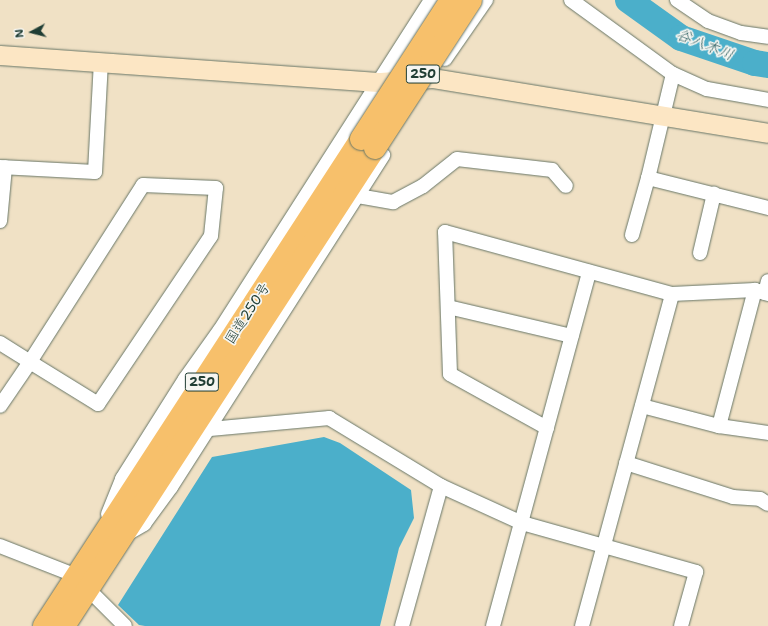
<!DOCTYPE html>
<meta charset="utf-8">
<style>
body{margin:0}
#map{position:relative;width:768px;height:626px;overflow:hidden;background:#f0e1c5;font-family:"Shantell Sans","Klee One",sans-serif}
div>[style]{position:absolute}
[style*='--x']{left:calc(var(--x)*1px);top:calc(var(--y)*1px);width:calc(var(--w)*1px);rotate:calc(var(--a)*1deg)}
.water>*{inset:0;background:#4bafca}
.river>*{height:26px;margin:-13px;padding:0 13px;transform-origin:13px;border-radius:13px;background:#4bafca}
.roads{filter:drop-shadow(0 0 1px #687667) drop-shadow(0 0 1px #687667)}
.street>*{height:14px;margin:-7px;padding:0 7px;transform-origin:7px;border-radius:7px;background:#fff}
.secondary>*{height:19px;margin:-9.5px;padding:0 9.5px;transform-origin:9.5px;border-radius:9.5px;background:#fce6c4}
.highway>*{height:22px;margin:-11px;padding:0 11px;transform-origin:11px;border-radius:11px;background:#f7c06b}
.bridges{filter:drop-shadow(0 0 1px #687667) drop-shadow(0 0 1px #687667)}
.highway-bridge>*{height:22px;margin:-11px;padding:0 11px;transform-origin:11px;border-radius:11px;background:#f7c06b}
span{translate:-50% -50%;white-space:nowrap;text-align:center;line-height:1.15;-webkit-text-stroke:3.5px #f6f6f2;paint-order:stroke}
.shield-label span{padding:1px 3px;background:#f6f6f2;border:1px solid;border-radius:3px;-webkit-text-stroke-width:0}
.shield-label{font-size:13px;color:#1f3d34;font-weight:700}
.street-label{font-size:14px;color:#1f3d34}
.water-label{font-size:15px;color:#2c5f61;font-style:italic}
.north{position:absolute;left:12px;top:12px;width:40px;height:40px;-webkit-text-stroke:3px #f6f6f2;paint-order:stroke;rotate:263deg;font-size:11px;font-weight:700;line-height:16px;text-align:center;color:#1f3d34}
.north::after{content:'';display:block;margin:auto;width:14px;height:18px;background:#1f3d34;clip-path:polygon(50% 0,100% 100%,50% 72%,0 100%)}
</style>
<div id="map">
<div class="water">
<i style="clip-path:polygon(324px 437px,340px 443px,411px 490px,414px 518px,399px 548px,380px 626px,145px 626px,139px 625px,118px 605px,212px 457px)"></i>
</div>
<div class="river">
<i style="--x:628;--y:0;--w:65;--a:35.6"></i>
<i style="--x:681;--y:38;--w:78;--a:18.7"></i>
<i style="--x:755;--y:63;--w:13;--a:9"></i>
</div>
<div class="roads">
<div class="street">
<i style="--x:571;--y:0;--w:126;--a:36"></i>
<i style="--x:673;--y:74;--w:37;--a:24"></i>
<i style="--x:707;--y:89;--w:62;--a:10.2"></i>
<i style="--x:677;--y:0;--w:37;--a:34"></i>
<i style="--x:708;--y:21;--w:35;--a:20"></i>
<i style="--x:741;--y:33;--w:27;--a:8"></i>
<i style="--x:445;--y:59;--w:72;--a:-55.2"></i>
<i style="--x:673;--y:74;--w:107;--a:103.5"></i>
<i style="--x:648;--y:178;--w:124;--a:14"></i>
<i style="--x:0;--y:167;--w:95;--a:3"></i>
<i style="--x:95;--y:172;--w:110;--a:-86.9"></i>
<i style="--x:358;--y:196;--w:36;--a:10"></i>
<i style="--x:393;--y:202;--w:34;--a:-28"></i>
<i style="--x:423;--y:186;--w:43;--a:-38.5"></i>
<i style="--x:457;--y:159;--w:96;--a:6.6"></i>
<i style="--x:552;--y:170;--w:21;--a:49"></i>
<i style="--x:0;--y:221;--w:54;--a:-84.7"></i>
<i style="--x:632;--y:235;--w:59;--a:-74.3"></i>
<i style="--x:700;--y:253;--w:61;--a:-76.7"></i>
<i style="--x:765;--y:293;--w:12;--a:-76"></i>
<i style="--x:448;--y:307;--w:127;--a:13.2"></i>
<i style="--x:0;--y:343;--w:36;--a:32"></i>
<i style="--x:30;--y:362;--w:80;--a:31.7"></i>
<i style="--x:98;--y:404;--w:202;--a:-56.1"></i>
<i style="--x:211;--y:236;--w:48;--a:-84.1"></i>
<i style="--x:216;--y:188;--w:73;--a:-177.6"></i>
<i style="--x:143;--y:185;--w:210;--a:122.6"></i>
<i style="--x:30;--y:362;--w:53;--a:124.3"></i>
<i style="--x:642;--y:406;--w:80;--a:14.6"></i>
<i style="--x:719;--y:426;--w:49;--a:8.1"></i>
<i style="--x:719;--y:426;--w:141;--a:-75.2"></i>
<i style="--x:547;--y:428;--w:111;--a:-150.9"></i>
<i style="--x:450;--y:374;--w:142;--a:-92"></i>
<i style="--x:445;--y:232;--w:235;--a:15.3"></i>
<i style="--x:672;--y:294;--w:83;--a:-2.8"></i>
<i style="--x:755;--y:290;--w:14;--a:17"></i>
<i style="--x:210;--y:429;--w:120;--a:-5.3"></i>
<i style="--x:329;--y:418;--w:131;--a:31.3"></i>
<i style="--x:441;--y:486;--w:89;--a:24.6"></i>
<i style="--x:522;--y:523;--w:181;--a:15.7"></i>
<i style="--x:696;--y:572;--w:56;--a:105.5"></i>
<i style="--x:626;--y:463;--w:112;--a:17.6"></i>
<i style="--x:733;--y:497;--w:27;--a:4"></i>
<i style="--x:760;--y:499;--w:9;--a:32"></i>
<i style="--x:108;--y:514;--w:38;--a:-68"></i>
<i style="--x:122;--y:479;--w:118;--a:-57.8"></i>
<i style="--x:185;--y:379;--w:60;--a:-54.5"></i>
<i style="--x:220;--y:330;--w:392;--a:-57.4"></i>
<i style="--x:127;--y:534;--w:20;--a:-30"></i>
<i style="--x:144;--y:524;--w:46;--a:-53.9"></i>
<i style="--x:171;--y:487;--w:394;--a:-57.4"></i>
<i style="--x:0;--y:546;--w:83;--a:21.3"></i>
<i style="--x:88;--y:589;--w:52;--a:45"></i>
<i style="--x:402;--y:626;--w:145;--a:-74.4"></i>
<i style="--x:493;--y:626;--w:367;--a:-74.8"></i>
<i style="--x:582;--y:626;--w:344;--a:-74.8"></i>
</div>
<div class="secondary">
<i style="--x:0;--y:55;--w:382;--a:4.1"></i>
<i style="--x:381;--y:82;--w:51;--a:-4.5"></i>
<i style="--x:432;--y:78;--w:340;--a:9.3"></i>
</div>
<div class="highway">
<i style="--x:44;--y:626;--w:581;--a:-56.94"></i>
<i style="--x:64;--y:626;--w:570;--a:-56.95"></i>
</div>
</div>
<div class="bridges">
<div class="highway-bridge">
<i style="--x:361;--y:139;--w:166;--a:-57.1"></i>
<i style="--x:375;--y:148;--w:176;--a:-57"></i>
</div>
</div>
<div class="shield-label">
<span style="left:423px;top:74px">250</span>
<span style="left:202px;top:382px">250</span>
</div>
<div class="street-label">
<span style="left:247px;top:313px;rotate:-57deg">国道250号</span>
</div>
<div class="water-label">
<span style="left:705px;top:45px;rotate:22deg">谷八木川</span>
</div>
<div class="north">N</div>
</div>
